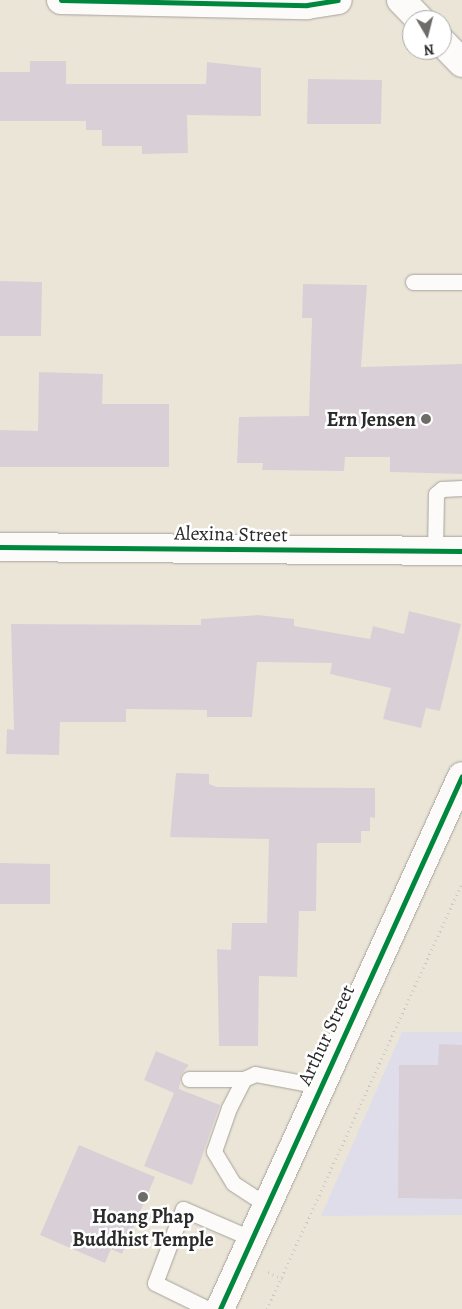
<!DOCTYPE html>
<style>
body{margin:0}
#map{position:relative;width:462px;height:1309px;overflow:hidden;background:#ebe5d8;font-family:Alegreya,serif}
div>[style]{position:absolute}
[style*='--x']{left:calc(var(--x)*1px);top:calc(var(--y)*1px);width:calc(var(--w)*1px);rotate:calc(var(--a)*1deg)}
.built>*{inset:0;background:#e0ddea}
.building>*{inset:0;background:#d9d0d7}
.path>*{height:3px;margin-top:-1.5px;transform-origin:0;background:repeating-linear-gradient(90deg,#cac9c6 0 1px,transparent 0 5px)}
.roads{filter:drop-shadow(0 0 1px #a6a29b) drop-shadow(0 0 1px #a6a29b)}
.lane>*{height:15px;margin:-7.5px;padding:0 7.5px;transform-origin:7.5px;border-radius:7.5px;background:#fcfbf9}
.street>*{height:28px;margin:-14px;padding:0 14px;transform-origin:14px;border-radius:14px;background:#fcfbf9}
.secondary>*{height:28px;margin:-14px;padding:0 14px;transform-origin:14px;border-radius:14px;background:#fcfbf9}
.cycleway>*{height:5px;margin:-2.5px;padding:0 2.5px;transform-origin:2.5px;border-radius:2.5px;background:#00873e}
.dots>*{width:14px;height:14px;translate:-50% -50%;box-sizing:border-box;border:2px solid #fff;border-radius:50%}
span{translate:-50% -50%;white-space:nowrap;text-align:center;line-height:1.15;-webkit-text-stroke:5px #fff;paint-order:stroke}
.poi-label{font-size:20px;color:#2b2b2b;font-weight:700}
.right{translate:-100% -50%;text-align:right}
.street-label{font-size:20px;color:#2b2b2b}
.north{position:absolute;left:402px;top:10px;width:50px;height:50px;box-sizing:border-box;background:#fff;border:1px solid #aaa;border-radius:50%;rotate:172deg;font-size:14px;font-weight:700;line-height:20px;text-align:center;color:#2b2b2b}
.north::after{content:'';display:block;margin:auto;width:18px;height:22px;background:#6e6c68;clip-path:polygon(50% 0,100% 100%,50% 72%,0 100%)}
</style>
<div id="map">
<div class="built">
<i style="clip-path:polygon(402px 1032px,462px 1032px,462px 1215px,321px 1216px)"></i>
</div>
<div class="building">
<i style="clip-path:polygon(30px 61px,66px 61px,66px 84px,206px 84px,207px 62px,261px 68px,261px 116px,187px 115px,188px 153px,142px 154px,142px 146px,102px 146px,102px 130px,86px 130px,86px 121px,0 121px,0 72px,30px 72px)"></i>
<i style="clip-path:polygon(308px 79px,382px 80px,381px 124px,307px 124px)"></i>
<i style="clip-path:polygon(0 281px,42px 282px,41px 336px,0 336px)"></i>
<i style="clip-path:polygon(303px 284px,367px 285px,361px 367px,462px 364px,462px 474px,390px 472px,390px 457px,345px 457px,344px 471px,262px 470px,263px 463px,237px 463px,239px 417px,309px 416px,312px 318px,302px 318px)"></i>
<i style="clip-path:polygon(39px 372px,103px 374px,102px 404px,169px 404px,169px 467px,0 467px,0 430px,38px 431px)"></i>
<i style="clip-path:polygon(409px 611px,461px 624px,440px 711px,426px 708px,421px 728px,383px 719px,391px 688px,330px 674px,332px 663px,257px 662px,252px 717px,207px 717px,207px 710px,126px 709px,126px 722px,60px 722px,59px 755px,6px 754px,7px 729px,14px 730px,11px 624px,201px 625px,201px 619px,258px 615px,294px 619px,294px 626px,370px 639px,373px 626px,404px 634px)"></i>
<i style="clip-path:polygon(176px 773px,209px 774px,209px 784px,217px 787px,375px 788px,375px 818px,370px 817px,370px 831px,361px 831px,361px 843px,317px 843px,316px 911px,299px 911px,297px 977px,259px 976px,258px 1046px,219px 1046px,217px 949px,231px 950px,232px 923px,267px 923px,269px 839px,170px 837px)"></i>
<i style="clip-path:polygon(0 863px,50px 864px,50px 904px,0 904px)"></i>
<i style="clip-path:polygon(439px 1044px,462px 1045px,462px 1199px,398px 1198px,399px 1065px,438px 1065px)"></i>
<i style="clip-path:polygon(156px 1051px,189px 1065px,181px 1075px,179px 1089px,220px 1105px,192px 1185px,144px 1166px,174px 1093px,144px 1080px)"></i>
<i style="clip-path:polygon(79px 1145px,155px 1177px,122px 1254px,111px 1249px,105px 1263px,40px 1235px)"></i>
</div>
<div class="path">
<i style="--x:268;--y:1272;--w:17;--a:25"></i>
<i style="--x:267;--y:1309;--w:468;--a:-65.4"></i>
</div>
<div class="roads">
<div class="lane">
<i style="--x:413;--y:282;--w:49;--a:0"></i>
<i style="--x:435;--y:551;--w:57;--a:-89"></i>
<i style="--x:436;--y:494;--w:8;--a:-40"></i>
<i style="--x:442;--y:489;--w:20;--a:-3"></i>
<i style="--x:189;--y:1079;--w:55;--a:0"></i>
<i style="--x:265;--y:1204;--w:38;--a:-147"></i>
<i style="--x:233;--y:1183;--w:37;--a:-121"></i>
<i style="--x:214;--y:1151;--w:46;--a:-70.8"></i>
<i style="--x:229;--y:1108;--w:33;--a:-63"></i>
<i style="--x:244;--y:1079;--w:12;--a:-24"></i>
<i style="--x:255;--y:1074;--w:65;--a:10.6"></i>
<i style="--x:208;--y:1309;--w:59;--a:-153.9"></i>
<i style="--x:155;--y:1283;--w:79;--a:-69.3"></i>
<i style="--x:183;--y:1209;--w:73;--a:23.4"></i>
</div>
<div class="street">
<i style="--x:61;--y:0;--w:246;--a:1.2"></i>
<i style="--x:307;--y:5;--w:31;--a:-9"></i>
<i style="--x:401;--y:0;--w:28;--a:46"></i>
<i style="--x:442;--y:42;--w:29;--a:46"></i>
<i style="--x:0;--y:547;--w:462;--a:0.5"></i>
</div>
<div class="secondary">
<i style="--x:220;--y:1309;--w:585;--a:-65.58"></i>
</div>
</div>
<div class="cycleway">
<i style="--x:61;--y:0;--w:246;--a:1.2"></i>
<i style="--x:307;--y:5;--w:31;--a:-9"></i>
<i style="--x:0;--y:547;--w:462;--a:0.5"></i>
<i style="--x:220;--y:1309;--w:585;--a:-65.58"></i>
</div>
<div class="dots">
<i style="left:426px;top:419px;background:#6e6c68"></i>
<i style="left:143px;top:1197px;background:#6e6c68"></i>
</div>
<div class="poi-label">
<span class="right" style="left:416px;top:419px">Ern Jensen</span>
<span style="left:143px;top:1228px">Hoang Phap<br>Buddhist Temple</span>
</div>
<div class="street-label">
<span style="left:231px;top:534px;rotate:1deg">Alexina Street</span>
<span style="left:326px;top:1035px;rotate:-65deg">Arthur Street</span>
</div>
<div class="north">N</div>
</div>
